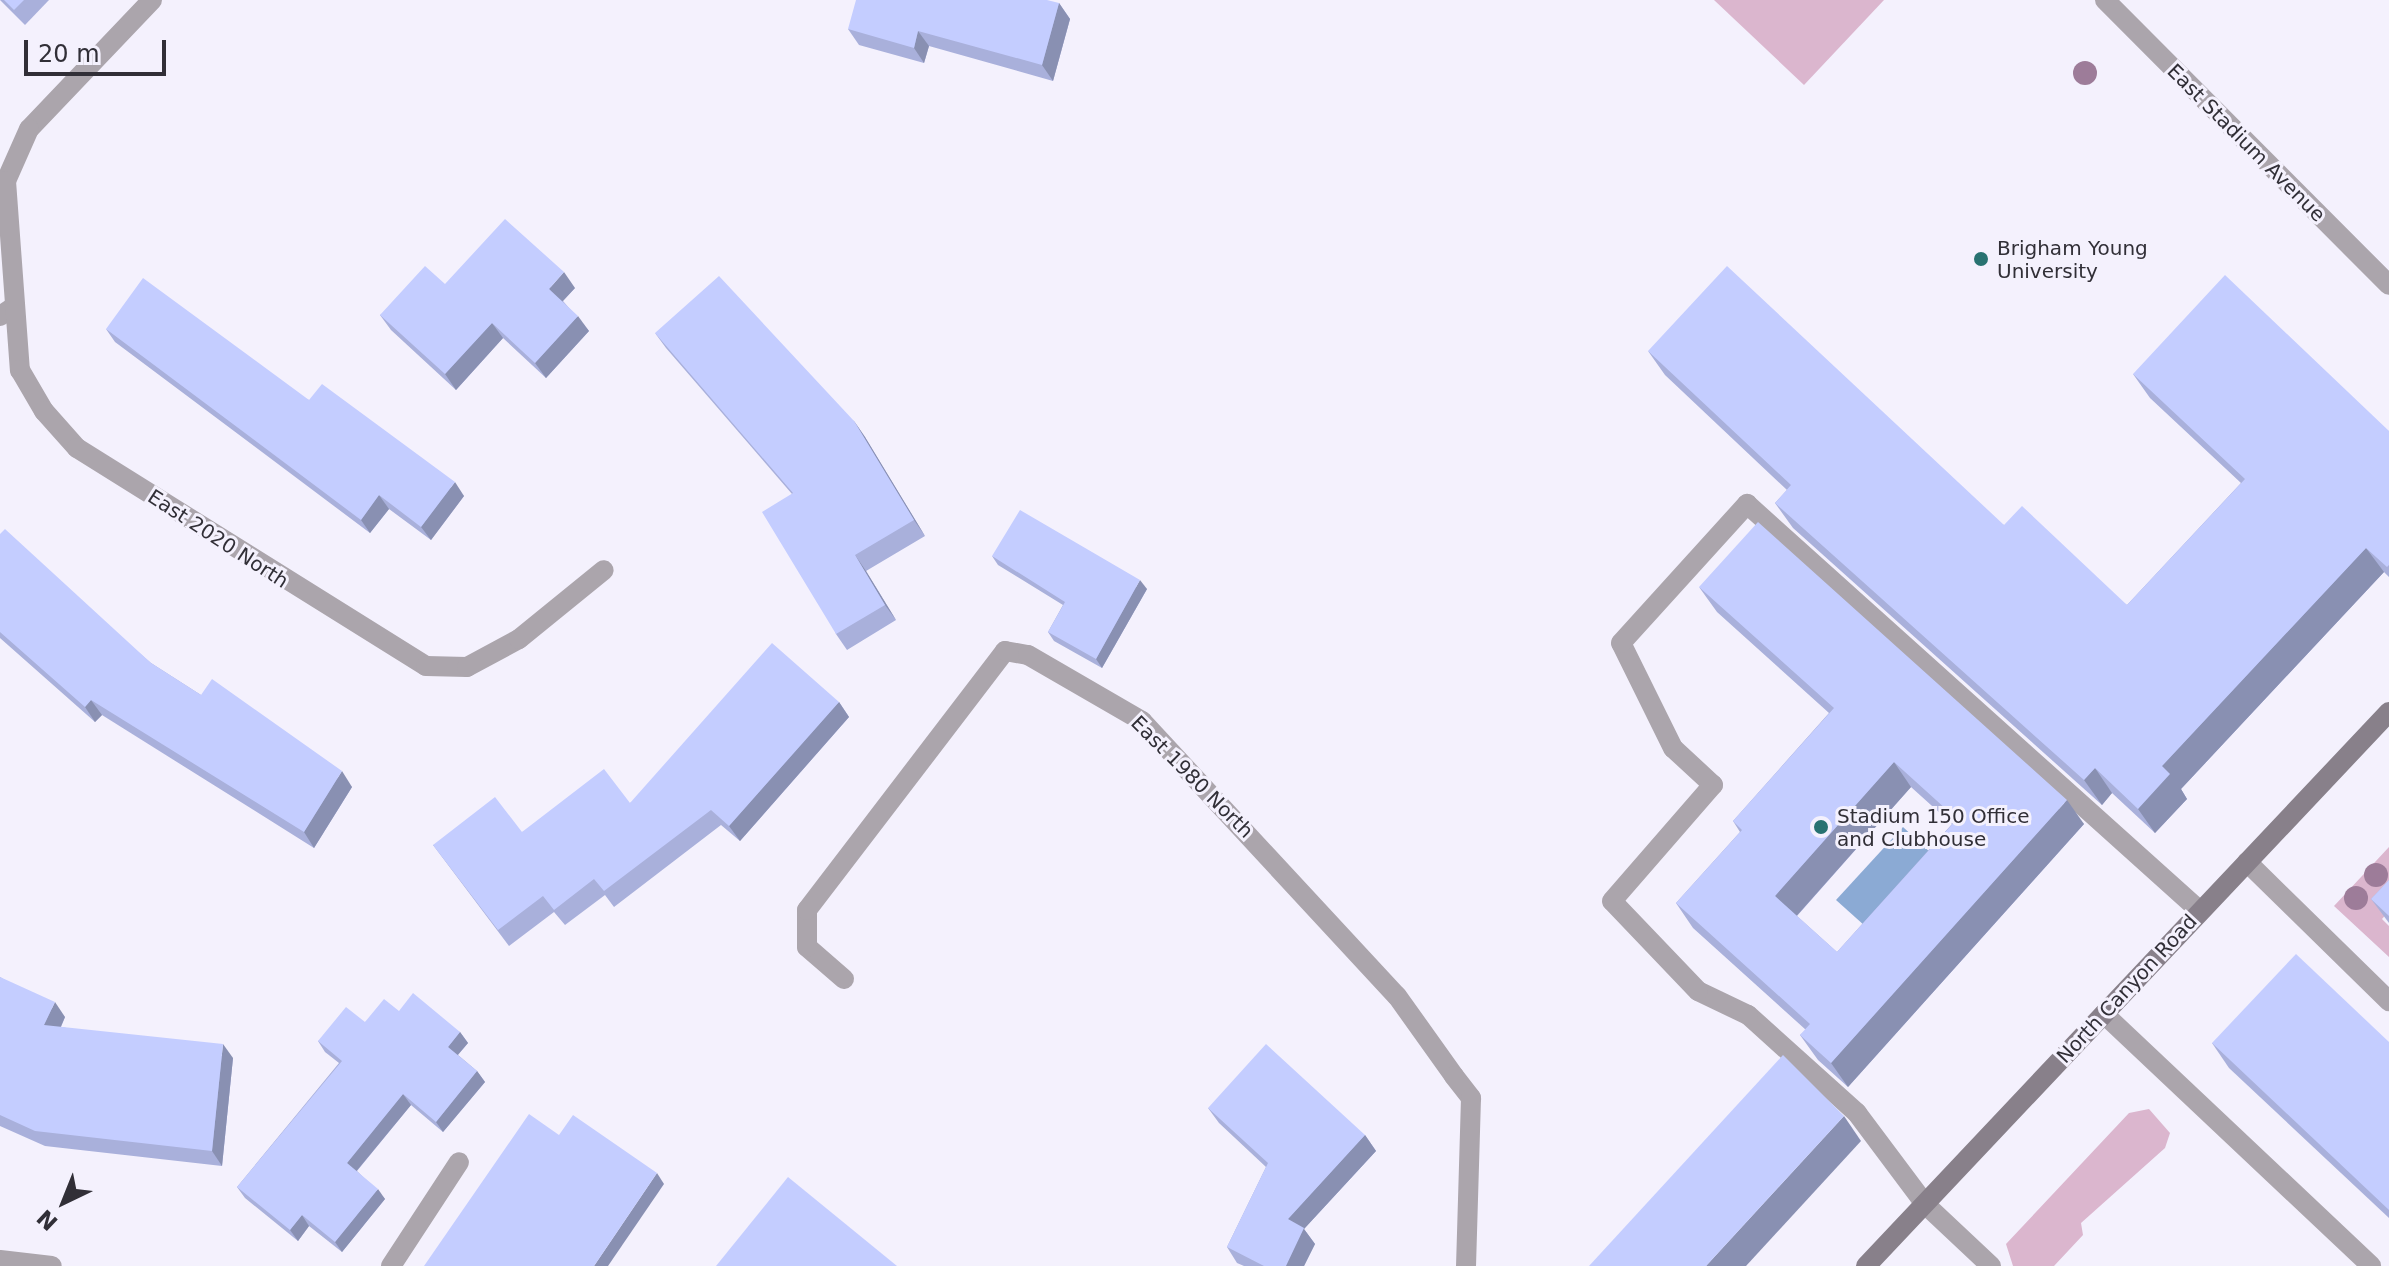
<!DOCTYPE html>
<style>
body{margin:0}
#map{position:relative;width:2389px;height:1266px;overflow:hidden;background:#f4f1fd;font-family:"DejaVu Sans",sans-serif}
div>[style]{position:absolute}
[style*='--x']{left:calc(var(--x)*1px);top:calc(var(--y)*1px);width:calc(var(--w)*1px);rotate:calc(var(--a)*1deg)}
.green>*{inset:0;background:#dbb6ce}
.water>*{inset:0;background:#8baad4}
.lane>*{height:20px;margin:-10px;padding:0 10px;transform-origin:10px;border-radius:10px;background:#aba5ac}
.street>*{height:20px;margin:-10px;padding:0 10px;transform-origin:10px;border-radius:10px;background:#aba5ac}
.secondary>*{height:20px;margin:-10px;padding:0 10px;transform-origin:10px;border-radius:10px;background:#88808a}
.trees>*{width:24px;height:24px;margin:-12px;border-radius:50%;background:#9d7c99}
.wall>*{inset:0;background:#a9b0db}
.shaded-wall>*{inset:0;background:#8990b2}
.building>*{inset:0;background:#c4cdff}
.dots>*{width:22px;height:22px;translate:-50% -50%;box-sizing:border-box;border:4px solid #f4f1fd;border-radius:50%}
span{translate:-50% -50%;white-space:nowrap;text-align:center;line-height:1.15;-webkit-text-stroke:6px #f4f1fd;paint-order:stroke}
.street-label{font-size:20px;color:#312f37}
.poi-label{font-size:20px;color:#312f37}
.left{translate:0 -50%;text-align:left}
.north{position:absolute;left:24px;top:1162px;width:80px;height:80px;-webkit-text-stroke:6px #f4f1fd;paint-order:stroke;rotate:223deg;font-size:22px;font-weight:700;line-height:32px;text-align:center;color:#312f37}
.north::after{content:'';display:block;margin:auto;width:28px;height:36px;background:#312f37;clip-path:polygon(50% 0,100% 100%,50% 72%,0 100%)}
.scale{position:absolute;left:24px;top:40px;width:142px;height:36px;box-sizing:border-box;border:4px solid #312f37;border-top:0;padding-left:10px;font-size:24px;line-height:28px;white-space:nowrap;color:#312f37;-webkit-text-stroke:6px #f4f1fd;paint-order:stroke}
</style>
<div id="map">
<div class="green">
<i style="clip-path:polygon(1714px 0,1884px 0,1804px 85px)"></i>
<i style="clip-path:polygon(2389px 847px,2389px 911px,2382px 919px,2389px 926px,2389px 957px,2334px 906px)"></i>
<i style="clip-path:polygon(2149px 1109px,2170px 1133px,2165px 1148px,2081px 1223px,2083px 1235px,2054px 1266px,2013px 1266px,2006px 1244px,2129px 1113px)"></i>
</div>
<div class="water">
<i style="clip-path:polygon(1903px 827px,1932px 854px,1865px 926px,1836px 900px)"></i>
</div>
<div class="lane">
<i style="--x:0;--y:316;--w:18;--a:-34"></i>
<i style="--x:2247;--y:862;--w:199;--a:44.4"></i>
<i style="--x:2104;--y:1014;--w:367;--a:43.3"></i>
<i style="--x:1991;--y:1266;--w:91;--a:-136.8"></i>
<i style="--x:1925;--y:1204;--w:114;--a:-126.8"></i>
<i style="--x:1857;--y:1113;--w:147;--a:-138"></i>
<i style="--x:1748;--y:1015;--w:55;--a:-154.4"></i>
<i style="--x:1698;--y:991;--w:124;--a:-133.7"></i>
<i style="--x:1612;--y:901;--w:154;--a:-49"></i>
<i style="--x:1713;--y:785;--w:54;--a:-137.2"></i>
<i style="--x:1673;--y:748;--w:117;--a:-116.3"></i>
<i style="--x:1621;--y:643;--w:188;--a:-47.8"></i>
<i style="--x:1747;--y:504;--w:609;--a:41.94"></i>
</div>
<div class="street">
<i style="--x:152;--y:0;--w:178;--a:133.6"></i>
<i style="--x:29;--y:129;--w:57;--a:113.9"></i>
<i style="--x:6;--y:181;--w:190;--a:85.8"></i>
<i style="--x:20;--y:370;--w:48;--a:59.7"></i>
<i style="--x:44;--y:411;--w:50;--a:48.3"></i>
<i style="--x:77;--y:448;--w:411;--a:32"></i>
<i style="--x:426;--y:666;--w:41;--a:1.4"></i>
<i style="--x:467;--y:667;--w:59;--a:-28.3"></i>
<i style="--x:519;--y:639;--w:109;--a:-39.1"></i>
<i style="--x:2105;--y:0;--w:402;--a:45.1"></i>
<i style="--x:844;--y:979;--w:49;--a:-139.1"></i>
<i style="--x:807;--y:947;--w:37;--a:-90"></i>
<i style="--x:807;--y:910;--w:326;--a:-52.6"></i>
<i style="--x:1005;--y:651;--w:23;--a:10"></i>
<i style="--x:1028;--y:655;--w:132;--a:30.1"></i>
<i style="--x:1142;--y:721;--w:375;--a:47.2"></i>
<i style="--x:1397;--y:996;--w:98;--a:54.5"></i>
<i style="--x:1454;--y:1076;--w:28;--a:52"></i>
<i style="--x:1471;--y:1098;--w:168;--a:91.7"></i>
<i style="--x:0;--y:1260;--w:52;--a:6.6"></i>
<i style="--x:391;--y:1266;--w:124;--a:-56.8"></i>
</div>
<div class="secondary">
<i style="--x:1866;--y:1266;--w:762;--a:-46.65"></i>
</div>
<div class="trees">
<i style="left:2085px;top:73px"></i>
<i style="left:2376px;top:875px"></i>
<i style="left:2356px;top:898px"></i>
</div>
<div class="wall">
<i style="clip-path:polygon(0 0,49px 0,25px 25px)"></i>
<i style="clip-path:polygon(1059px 3px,1070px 19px,1053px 81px,929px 46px,924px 63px,859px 45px,848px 29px)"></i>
<i style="clip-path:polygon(445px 284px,575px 288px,563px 301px,589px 331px,546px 378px,503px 338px,456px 390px,391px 330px,380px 315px)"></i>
<i style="clip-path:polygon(106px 329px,309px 400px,464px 496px,431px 540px,389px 509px,370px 533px,115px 342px)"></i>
<i style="clip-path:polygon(655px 333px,854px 421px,865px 437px,925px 536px,866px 571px,896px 620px,847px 650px,836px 634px,792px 494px,666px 348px)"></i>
<i style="clip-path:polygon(1648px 351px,2004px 525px,2127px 605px,2241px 483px,2150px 398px,2133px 374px,2389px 431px,2389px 577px,2384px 572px,2181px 789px,2187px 799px,2155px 833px,2112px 793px,2102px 805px,1793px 528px,1775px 503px,1787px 490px,1665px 375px)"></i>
<i style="clip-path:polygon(0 534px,151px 663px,201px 695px,352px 787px,314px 848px,102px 715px,95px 722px,0 638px)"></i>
<i style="clip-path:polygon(992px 556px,1147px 589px,1102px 668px,1054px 641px,1048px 632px,1063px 605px,998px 565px)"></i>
<i style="clip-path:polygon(evenodd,1699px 587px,2084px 824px,1848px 1087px,1818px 1060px,1800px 1035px,1806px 1030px,1693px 928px,1676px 903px,1740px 832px,1733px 821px,1829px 713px,1717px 612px,1699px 587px,1911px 787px,1952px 824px,1837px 952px,1797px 916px,1911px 787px)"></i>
<i style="clip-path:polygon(839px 702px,849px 717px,740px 841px,721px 825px,614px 907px,605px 895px,565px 925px,554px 912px,509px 946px,433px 845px,522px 832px,630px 803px)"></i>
<i style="clip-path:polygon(2389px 880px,2389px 923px,2371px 899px)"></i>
<i style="clip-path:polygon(0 977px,65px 1017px,61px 1027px,233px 1058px,222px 1166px,45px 1146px,0 1126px)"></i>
<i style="clip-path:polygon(399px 1011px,460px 1032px,468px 1043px,458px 1055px,477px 1071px,485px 1082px,443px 1132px,411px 1105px,357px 1171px,385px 1199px,342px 1252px,309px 1226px,298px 1241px,245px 1198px,237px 1187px,339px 1063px,325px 1052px,318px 1041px,365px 1022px)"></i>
<i style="clip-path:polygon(2389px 1042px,2389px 1218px,2229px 1068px,2212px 1043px)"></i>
<i style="clip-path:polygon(1208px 1108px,1365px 1135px,1376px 1151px,1304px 1229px,1315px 1244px,1304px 1266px,1244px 1266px,1237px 1263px,1227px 1247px,1266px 1167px,1219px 1123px)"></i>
</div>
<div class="shaded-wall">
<i style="clip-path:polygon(1059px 3px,1070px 19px,1053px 81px,1042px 65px)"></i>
<i style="clip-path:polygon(918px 31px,929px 46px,924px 63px,914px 48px)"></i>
<i style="clip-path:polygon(564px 272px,575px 288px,560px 304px,549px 289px)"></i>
<i style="clip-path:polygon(578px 316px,589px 331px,546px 378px,535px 363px)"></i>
<i style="clip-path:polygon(492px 323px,503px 338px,456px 390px,445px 374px)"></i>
<i style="clip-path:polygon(854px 421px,865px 437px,925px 536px,914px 520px)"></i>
<i style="clip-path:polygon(455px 482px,464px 496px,431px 540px,421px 527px)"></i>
<i style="clip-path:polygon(379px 495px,389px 509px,370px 533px,361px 520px)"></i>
<i style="clip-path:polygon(2366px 548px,2384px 572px,2181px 789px,2187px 799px,2155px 833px,2138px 809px,2162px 766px)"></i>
<i style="clip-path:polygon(855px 555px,866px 571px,896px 620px,885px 605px)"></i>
<i style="clip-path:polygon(1140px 580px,1147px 589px,1102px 668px,1096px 659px)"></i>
<i style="clip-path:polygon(91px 700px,102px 715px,95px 722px,85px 707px)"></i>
<i style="clip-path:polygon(839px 702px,849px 717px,740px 841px,729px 826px)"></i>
<i style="clip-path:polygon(1894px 762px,1911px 787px,1792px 921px,1775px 896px)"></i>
<i style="clip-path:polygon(2095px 768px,2112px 793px,2102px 805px,2084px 780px)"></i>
<i style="clip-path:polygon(342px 771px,352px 787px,314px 848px,304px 832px)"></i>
<i style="clip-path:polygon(2067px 800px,2084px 824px,1848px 1087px,1831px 1063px)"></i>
<i style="clip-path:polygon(55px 1002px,65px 1017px,55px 1040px,44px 1025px)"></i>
<i style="clip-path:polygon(460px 1032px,468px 1043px,455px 1058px,448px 1047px)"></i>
<i style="clip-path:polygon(223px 1044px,233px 1058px,222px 1166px,212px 1151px)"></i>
<i style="clip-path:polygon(477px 1071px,485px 1082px,443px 1132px,436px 1122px)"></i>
<i style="clip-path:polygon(403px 1094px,411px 1105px,354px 1174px,347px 1163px)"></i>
<i style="clip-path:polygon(1844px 1116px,1861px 1141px,1746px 1266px,1706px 1266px)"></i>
<i style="clip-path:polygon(1365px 1135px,1376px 1151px,1304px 1229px,1315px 1244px,1304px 1266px,1286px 1266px,1288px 1219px)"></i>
<i style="clip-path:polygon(657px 1173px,664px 1184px,608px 1266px,594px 1266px)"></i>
<i style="clip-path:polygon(378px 1189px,385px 1199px,342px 1252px,335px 1242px)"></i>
<i style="clip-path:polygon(302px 1215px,309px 1226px,298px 1241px,290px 1230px)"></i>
</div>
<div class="building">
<i style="clip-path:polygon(4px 0,24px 0,14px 10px)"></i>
<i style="clip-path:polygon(856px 0,1047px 0,1059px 3px,1042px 65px,918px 31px,914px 48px,848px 29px)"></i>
<i style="clip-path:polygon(505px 219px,564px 272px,549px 289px,578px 316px,535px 363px,492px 323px,445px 374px,380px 315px,425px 266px,445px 284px)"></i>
<i style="clip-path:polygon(1727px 266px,2004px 525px,2022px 506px,2127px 605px,2245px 479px,2133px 374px,2225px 275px,2389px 431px,2389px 565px,2387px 567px,2366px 548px,2162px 766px,2170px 774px,2138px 809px,2095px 768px,2084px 780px,1775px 503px,1791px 485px,1648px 351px)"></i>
<i style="clip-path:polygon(719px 276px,854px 421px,914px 520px,855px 555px,885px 605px,836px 634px,762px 512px,793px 493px,655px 333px)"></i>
<i style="clip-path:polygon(143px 278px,309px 400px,322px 384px,455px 482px,421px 527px,379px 495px,361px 520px,106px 329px)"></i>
<i style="clip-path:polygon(1020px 510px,1140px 580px,1096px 659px,1048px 632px,1065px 602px,992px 556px)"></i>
<i style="clip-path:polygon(evenodd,1758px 522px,2067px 800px,1831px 1063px,1800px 1035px,1810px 1024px,1676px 903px,1742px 830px,1733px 821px,1834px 708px,1699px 587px,1758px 522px,1894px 762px,1957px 819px,1837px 952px,1775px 896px,1894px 762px)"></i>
<i style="clip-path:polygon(5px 529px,151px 663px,201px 695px,212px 679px,342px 771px,304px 832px,91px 700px,85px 707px,0 632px,0 534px)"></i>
<i style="clip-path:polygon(772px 643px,839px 702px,729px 826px,711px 810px,604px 891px,594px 879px,554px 910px,543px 896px,498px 930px,433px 845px,495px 797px,522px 832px,604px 769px,630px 803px)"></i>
<i style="clip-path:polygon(2389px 880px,2389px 916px,2371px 899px)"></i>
<i style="clip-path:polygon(2296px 954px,2389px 1042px,2389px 1210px,2212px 1043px)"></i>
<i style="clip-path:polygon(0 977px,55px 1002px,44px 1025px,223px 1044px,212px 1151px,35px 1131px,0 1115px)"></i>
<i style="clip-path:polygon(413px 993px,460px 1032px,448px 1047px,477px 1071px,436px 1122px,403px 1094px,347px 1163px,378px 1189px,335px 1242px,302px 1215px,290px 1230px,237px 1187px,342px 1061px,318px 1041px,346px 1007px,365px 1022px,384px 999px,399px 1011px)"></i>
<i style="clip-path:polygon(1266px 1044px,1365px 1135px,1288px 1219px,1304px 1228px,1286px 1266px,1264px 1266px,1227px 1247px,1268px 1163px,1208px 1108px)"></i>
<i style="clip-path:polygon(1783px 1055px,1844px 1116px,1706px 1266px,1589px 1266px)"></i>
<i style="clip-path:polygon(529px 1114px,559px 1135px,573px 1115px,657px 1173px,594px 1266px,424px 1266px)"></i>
<i style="clip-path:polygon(788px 1177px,897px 1266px,716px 1266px)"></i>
</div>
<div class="dots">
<i style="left:1981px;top:259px;background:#287271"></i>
<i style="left:1821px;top:827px;background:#287271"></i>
</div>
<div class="street-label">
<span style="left:2246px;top:143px;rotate:45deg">East Stadium Avenue</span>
<span style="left:218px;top:539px;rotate:33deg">East 2020 North</span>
<span style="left:1192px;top:777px;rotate:45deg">East 1980 North</span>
<span style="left:2127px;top:989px;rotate:-47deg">North Canyon Road</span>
</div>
<div class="poi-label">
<span class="left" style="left:1997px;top:260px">Brigham Young<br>University</span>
<span class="left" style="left:1837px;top:828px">Stadium 150 Office<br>and Clubhouse</span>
</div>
<div class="north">N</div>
<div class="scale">20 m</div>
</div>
